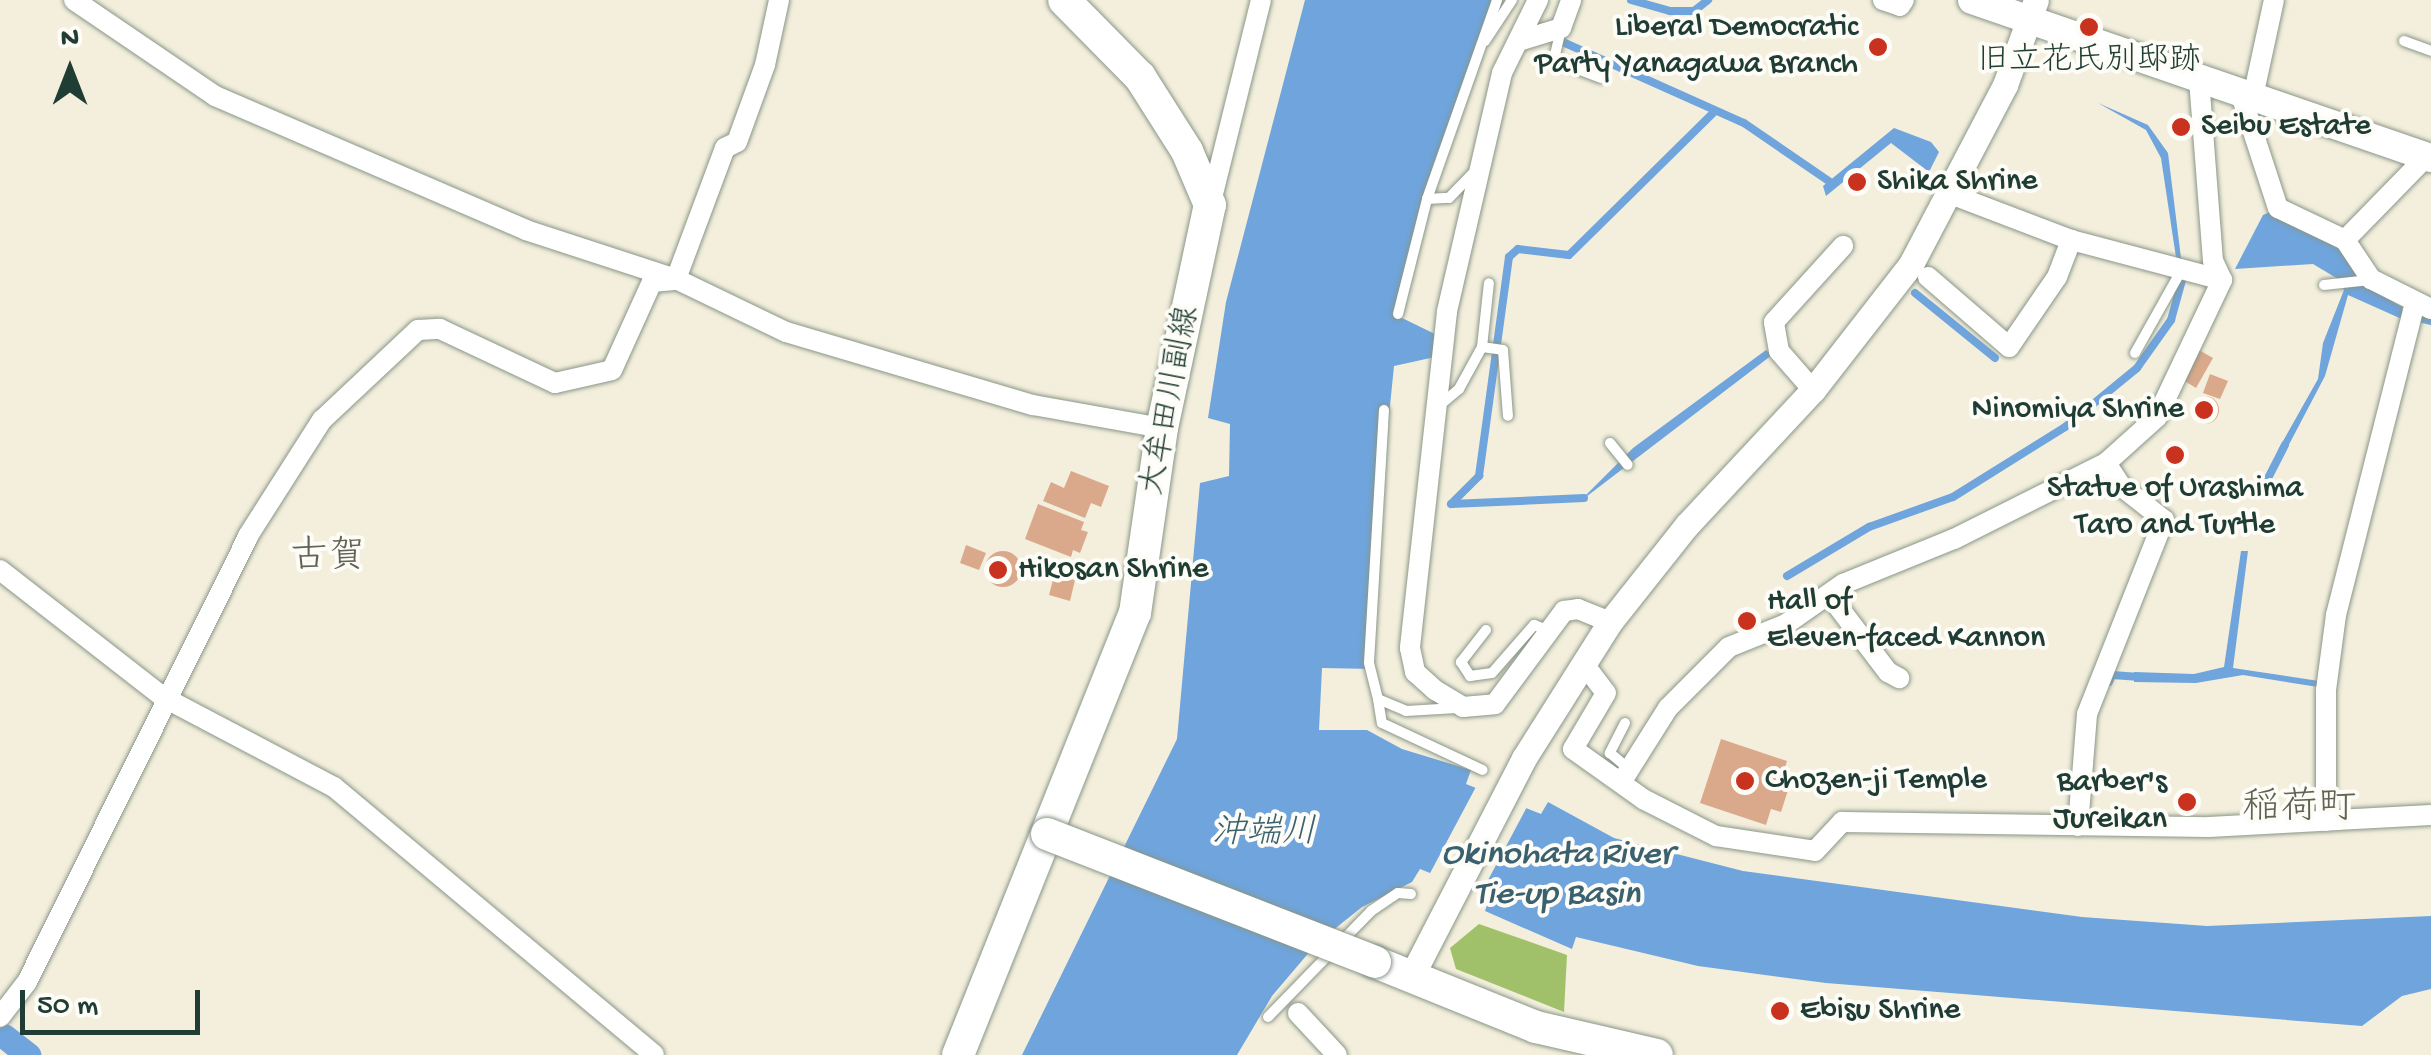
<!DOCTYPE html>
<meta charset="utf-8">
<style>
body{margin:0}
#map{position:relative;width:2431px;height:1055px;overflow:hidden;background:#f3efdc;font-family:"Gochi Hand","Klee One",sans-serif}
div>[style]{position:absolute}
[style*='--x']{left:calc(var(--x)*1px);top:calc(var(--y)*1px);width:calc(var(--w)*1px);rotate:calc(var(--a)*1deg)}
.green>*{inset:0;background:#a0c16a}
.water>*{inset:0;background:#6fa4dc}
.pier>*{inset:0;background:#f3efdc}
.stream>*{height:8px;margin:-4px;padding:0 4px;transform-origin:4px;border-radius:4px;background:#6fa4dc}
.canal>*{height:25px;margin:-12.5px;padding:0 12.5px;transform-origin:12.5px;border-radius:12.5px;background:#6fa4dc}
.building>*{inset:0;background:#daa98b}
.round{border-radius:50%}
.roads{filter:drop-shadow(0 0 2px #899688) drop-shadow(0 0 2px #899688)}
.service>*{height:10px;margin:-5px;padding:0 5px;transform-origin:5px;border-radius:5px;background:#fff}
.minor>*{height:20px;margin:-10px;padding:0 10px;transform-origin:10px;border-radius:10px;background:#fff}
.tertiary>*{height:25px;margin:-12.5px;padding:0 12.5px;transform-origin:12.5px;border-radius:12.5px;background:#fff}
.secondary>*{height:28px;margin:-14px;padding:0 14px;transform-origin:14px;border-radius:14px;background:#fff}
.primary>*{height:32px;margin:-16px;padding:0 16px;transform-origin:16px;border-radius:16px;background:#fff}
.bridges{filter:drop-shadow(0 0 2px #899688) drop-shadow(0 0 2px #899688)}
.primary-bridge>*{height:32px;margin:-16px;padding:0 16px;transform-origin:16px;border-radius:16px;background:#fff}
.dots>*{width:28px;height:28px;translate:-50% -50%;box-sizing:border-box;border:5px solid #fdfcf7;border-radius:50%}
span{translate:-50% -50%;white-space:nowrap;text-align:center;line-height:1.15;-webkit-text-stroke:8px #fdfcf7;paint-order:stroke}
.poi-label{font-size:32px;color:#1f3d34}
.right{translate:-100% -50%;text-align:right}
.left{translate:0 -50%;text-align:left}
.street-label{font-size:32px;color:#1f3d34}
.water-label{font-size:35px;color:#3b616f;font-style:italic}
.quarter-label{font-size:38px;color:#606352}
.north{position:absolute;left:20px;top:20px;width:100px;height:100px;-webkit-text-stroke:8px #fdfcf7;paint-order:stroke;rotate:0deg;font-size:28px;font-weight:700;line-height:40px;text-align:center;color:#1f3d34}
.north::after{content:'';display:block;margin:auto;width:35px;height:45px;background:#1f3d34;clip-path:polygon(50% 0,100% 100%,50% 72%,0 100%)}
.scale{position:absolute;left:20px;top:990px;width:180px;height:45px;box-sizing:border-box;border:5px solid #1f3d34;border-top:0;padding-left:12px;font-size:30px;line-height:35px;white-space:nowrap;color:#1f3d34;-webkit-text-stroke:8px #fdfcf7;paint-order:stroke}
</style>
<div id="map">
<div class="green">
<i style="clip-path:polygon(1479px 924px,1567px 955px,1564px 1012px,1456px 969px,1450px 948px)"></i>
</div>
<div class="water">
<i style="clip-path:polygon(1305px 0,1493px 0,1425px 195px,1400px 317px,1439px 336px,1435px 357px,1394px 366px,1376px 545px,1374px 669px,1322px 668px,1319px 730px,1367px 730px,1402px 749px,1471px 770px,1466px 784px,1541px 814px,1548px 802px,1614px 838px,1743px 871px,2082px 917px,2207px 926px,2431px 916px,2431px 989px,2402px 996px,2362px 1026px,1826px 983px,1698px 966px,1576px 937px,1572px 949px,1485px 911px,1490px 897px,1420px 869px,1412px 882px,1362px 907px,1317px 943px,1272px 996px,1237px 1055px,1022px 1055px,1177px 739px,1200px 483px,1229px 476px,1230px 424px,1208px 418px,1226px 302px)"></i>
<i style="clip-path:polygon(2098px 103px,2148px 125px,2168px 153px,2181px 258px,2190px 266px,2177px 264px,2161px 158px,2146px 130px)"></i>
<i style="clip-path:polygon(1894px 128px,1931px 142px,1939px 152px,1929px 172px,1891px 143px,1826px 196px,1823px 186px)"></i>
<i style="clip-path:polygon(2272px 211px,2335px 241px,2367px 287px,2402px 307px,2404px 320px,2348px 295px,2325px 376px,2284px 454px,2278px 450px,2318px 379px,2323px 343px,2344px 290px,2338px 279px,2313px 264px,2235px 269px,2263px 215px)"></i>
<i style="clip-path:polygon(1766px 350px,1772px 355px,1578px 503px,1633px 448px)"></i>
<i style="clip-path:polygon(2241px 551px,2248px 551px,2233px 668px,2319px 681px,2318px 687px,2243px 675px,2196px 683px,2134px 682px,2134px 672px,2194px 674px,2224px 667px)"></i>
</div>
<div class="pier">
<i style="clip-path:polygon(1478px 783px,1529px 803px,1479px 897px,1428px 877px)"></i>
</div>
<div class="stream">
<i style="--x:1631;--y:0;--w:41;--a:15.8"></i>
<i style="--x:1670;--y:11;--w:24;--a:0"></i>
<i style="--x:1694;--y:11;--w:18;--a:-38"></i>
<i style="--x:1556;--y:39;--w:206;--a:24.1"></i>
<i style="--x:1744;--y:123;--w:108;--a:34.4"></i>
<i style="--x:1915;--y:293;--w:103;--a:39.1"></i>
<i style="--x:2411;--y:316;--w:21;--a:14"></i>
<i style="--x:2264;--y:486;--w:46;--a:-62.9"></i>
<i style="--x:1584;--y:498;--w:133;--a:177.4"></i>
<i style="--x:1451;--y:504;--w:40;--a:-45"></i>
<i style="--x:1479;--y:476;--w:221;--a:-82.2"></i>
<i style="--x:1509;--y:257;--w:12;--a:-42"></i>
<i style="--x:1518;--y:249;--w:51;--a:6.7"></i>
<i style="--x:1569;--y:255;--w:205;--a:-44.6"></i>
<i style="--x:1787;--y:576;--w:96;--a:-30.9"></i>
<i style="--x:1869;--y:527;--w:89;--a:-19.7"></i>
<i style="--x:1953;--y:497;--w:132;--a:-32"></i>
<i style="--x:2065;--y:427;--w:93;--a:-39.3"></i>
<i style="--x:2137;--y:368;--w:59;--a:-54.7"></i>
<i style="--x:2171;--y:320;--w:49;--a:-74.5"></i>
<i style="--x:2109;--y:682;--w:8;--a:-67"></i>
<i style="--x:2112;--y:675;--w:28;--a:4"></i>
</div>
<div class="canal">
<i style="--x:4;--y:1036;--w:31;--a:38"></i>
</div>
<div class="building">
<i style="clip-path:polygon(2199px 350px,2213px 358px,2196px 388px,2183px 380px)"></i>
<i style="clip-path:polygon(2210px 374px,2228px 381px,2220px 399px,2203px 393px)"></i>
<i class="round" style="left:2191px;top:396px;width:28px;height:28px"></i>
<i style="clip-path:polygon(1071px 471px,1109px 486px,1101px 507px,1091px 503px,1085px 518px,1043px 501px,1051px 482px,1064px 488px)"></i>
<i style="clip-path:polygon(1038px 504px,1084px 522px,1081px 530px,1088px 532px,1080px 553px,1073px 550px,1071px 557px,1025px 539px)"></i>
<i style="clip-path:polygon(966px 545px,986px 553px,979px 570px,960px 563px)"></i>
<i class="round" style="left:985px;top:551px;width:36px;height:36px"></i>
<i style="clip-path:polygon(1054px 576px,1075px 580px,1070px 601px,1049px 595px)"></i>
<i style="clip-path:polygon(1721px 739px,1787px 761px,1781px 781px,1790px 784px,1781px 812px,1771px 809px,1766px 825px,1700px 803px)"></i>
</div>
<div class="roads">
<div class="service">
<i style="--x:1561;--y:29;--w:32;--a:103"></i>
<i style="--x:1554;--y:60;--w:50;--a:21"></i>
<i style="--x:1485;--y:41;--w:49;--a:-56.6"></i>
<i style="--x:2404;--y:41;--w:29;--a:20"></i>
<i style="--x:1427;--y:199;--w:22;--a:-3"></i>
<i style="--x:1449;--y:198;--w:39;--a:-46"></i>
<i style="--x:2324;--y:285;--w:46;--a:-6.2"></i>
<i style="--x:1398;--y:314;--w:119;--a:-75.8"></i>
<i style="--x:1427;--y:199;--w:211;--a:-70.6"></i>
<i style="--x:1482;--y:347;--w:21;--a:8"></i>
<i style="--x:1503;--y:350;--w:66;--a:85.7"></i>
<i style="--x:2135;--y:353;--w:94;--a:-60.7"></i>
<i style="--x:1440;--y:405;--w:25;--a:-40"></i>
<i style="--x:1459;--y:389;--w:48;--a:-61.3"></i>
<i style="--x:1482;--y:347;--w:64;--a:-83.8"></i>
<i style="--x:1384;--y:410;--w:253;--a:93.4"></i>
<i style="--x:1369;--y:663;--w:37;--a:76"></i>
<i style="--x:1378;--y:699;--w:30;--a:23"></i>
<i style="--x:1406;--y:711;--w:51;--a:-3.4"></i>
<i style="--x:1610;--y:443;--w:28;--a:51"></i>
<i style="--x:1486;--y:630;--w:41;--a:128"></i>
<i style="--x:1461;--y:662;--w:17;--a:57"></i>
<i style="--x:1470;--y:676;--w:22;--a:-8"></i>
<i style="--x:1492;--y:673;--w:64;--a:-48.8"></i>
<i style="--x:1534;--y:625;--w:15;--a:20"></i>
<i style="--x:1378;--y:699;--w:24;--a:81"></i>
<i style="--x:1382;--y:723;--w:111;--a:25"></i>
<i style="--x:1625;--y:723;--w:34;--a:117"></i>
<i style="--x:1610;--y:753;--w:25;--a:40"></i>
<i style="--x:1268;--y:1017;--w:148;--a:-45.8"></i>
<i style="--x:1371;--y:911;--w:32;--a:-34"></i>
<i style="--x:1398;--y:893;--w:13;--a:4"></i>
</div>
<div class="minor">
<i style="--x:74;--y:0;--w:171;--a:34.2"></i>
<i style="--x:215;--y:96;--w:339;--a:23.3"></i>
<i style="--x:526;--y:230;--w:158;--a:18.1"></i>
<i style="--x:676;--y:279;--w:122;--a:25.7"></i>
<i style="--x:786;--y:332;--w:258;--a:16.5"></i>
<i style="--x:1033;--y:405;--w:131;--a:10.1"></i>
<i style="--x:1538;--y:0;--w:81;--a:116.3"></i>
<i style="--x:1502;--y:73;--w:245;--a:103"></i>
<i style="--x:1447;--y:312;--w:338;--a:96.3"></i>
<i style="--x:1410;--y:648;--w:25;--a:78"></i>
<i style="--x:1415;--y:672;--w:27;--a:42"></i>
<i style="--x:1435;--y:690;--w:33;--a:31"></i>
<i style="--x:1463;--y:707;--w:32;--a:-5"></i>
<i style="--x:1495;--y:704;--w:116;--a:-53.4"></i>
<i style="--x:1564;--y:611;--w:14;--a:-8"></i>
<i style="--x:1578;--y:609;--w:35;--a:22"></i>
<i style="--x:1883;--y:0;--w:18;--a:19"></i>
<i style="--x:1900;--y:6;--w:7;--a:-56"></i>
<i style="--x:1522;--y:40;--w:41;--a:-17.1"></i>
<i style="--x:1561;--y:28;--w:30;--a:-70"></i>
<i style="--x:2240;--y:92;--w:122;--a:71.9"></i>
<i style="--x:2278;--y:208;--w:74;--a:25.5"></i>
<i style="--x:2345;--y:240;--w:47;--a:56.3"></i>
<i style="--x:2371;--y:279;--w:67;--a:26.6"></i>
<i style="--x:2253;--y:97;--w:99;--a:-77.8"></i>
<i style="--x:1953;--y:195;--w:126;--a:20.9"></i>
<i style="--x:2071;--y:240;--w:156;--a:14.8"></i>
<i style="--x:1211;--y:202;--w:208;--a:-76.1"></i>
<i style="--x:2345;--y:240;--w:117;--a:-45.7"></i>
<i style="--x:1928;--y:277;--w:107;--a:40.8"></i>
<i style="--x:2009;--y:347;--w:85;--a:-55.6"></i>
<i style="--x:2057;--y:277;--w:40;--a:-69"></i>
<i style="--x:676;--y:279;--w:140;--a:-69.5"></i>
<i style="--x:725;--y:148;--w:13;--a:-27"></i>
<i style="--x:737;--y:142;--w:82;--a:-70"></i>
<i style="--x:765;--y:65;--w:66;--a:-77.8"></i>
<i style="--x:1813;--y:390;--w:52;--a:-131.1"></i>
<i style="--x:1779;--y:351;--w:29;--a:-100"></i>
<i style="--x:1774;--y:322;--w:103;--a:-47.8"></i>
<i style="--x:0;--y:570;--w:207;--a:37.9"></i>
<i style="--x:163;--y:697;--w:193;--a:27.8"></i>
<i style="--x:334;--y:787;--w:417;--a:39.9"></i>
<i style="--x:1830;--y:596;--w:96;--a:52.7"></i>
<i style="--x:1888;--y:672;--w:13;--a:29"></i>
<i style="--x:1584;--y:664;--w:36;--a:53"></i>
<i style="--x:1606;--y:693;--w:65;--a:120.5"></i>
<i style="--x:1573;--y:749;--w:86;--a:35.5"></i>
<i style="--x:1643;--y:799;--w:82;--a:26.9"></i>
<i style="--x:1716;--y:836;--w:100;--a:8.6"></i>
<i style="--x:1815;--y:851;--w:40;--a:-47"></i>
<i style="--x:1842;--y:822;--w:367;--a:0.8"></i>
<i style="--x:2209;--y:827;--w:222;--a:-3.1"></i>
<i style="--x:1622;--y:781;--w:86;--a:-57.8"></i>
<i style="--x:1668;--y:708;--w:86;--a:-45"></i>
<i style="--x:1729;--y:647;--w:61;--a:-22"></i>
<i style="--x:1786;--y:624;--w:70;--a:-35.1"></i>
<i style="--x:1843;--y:584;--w:120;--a:-22.1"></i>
<i style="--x:1954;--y:539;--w:170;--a:-26.6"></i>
<i style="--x:2106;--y:463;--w:69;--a:-42"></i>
<i style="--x:2157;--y:417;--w:152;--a:-64.6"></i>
<i style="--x:2222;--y:280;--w:21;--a:-115"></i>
<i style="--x:2213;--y:261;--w:185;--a:-94.4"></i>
<i style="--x:2326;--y:821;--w:131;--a:-90"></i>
<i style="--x:2326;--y:690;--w:76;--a:-82.4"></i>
<i style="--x:2336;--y:615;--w:319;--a:-75.8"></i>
<i style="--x:2078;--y:826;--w:112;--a:-85.4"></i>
<i style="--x:2087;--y:714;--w:209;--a:-68.4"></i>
<i style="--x:2164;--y:520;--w:55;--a:-141.7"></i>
<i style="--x:2121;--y:486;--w:27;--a:-123"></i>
<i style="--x:1298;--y:1013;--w:57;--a:47.1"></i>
<i style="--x:0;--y:1017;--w:44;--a:-52.4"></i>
<i style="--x:27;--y:982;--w:498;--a:-63.6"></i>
<i style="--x:248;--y:536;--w:138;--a:-57.5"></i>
<i style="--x:322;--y:420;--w:132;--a:-43.2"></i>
<i style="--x:418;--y:330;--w:22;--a:-3"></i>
<i style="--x:440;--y:329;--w:127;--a:25.2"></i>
<i style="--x:555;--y:383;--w:58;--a:-12.8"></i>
<i style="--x:612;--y:370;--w:97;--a:-65.6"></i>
<i style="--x:652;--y:282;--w:22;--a:-5"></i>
</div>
<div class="tertiary">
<i style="--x:1411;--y:977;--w:246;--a:-62.7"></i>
<i style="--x:1524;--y:758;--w:161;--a:-57.7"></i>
<i style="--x:1610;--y:622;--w:124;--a:-51.6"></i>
<i style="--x:1687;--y:525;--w:185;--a:-47"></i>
<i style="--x:1813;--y:390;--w:160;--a:-52.1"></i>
<i style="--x:1911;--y:264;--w:202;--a:-62.3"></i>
<i style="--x:2005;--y:85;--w:90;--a:-70"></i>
</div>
<div class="secondary">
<i style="--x:1972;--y:0;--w:485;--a:19"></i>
</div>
<div class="primary">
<i style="--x:1375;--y:962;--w:174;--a:22"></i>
<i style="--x:1536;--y:1027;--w:124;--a:13"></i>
<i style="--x:958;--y:1055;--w:476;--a:-68.2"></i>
<i style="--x:1135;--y:613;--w:187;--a:-81.7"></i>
<i style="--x:1162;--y:428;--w:228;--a:-77.9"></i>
<i style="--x:1210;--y:205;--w:59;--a:-113.1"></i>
<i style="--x:1187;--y:151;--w:88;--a:-122.4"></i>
<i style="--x:1140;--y:77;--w:108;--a:-134.6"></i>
</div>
</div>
<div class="bridges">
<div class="primary-bridge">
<i style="--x:1047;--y:834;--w:352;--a:21.3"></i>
</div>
</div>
<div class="dots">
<i style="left:2089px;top:27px;background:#c8321e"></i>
<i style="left:1878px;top:47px;background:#c8321e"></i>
<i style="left:2181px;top:127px;background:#c8321e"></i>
<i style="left:1857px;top:182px;background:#c8321e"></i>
<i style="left:2204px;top:410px;background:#c8321e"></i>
<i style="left:2175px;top:455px;background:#c8321e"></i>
<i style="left:998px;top:570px;background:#c8321e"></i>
<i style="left:1747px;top:621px;background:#c8321e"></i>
<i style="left:1745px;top:781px;background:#c8321e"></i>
<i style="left:2187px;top:802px;background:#c8321e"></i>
<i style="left:1780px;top:1011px;background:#c8321e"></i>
</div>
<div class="poi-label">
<span class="right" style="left:1858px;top:47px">Liberal Democratic<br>Party Yanagawa Branch</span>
<span style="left:2089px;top:62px">旧立花氏別邸跡</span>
<span class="left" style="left:2201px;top:127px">Seibu Estate</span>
<span class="left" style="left:1877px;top:182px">Shika Shrine</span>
<span class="right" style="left:2184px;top:410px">Ninomiya Shrine</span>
<span style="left:2175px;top:508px">Statue of Urashima<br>Taro and Turtle</span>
<span class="left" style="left:1018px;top:570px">Hikosan Shrine</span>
<span class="left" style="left:1767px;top:621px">Hall of<br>Eleven-faced Kannon</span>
<span class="left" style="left:1765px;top:781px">Chozen-ji Temple</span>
<span class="right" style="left:2167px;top:802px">Barber's<br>Jureikan</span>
<span class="left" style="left:1800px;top:1011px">Ebisu Shrine</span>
</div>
<div class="street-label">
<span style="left:1172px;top:401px;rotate:-79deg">大牟田川副線</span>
</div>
<div class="water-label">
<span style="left:1264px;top:835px">沖端川</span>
<span style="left:1557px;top:876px">Okinohata River<br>Tie-up Basin</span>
</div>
<div class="quarter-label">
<span style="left:328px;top:560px">古賀</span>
<span style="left:2299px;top:811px">稲荷町</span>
</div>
<div class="north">N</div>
<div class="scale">50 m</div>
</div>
